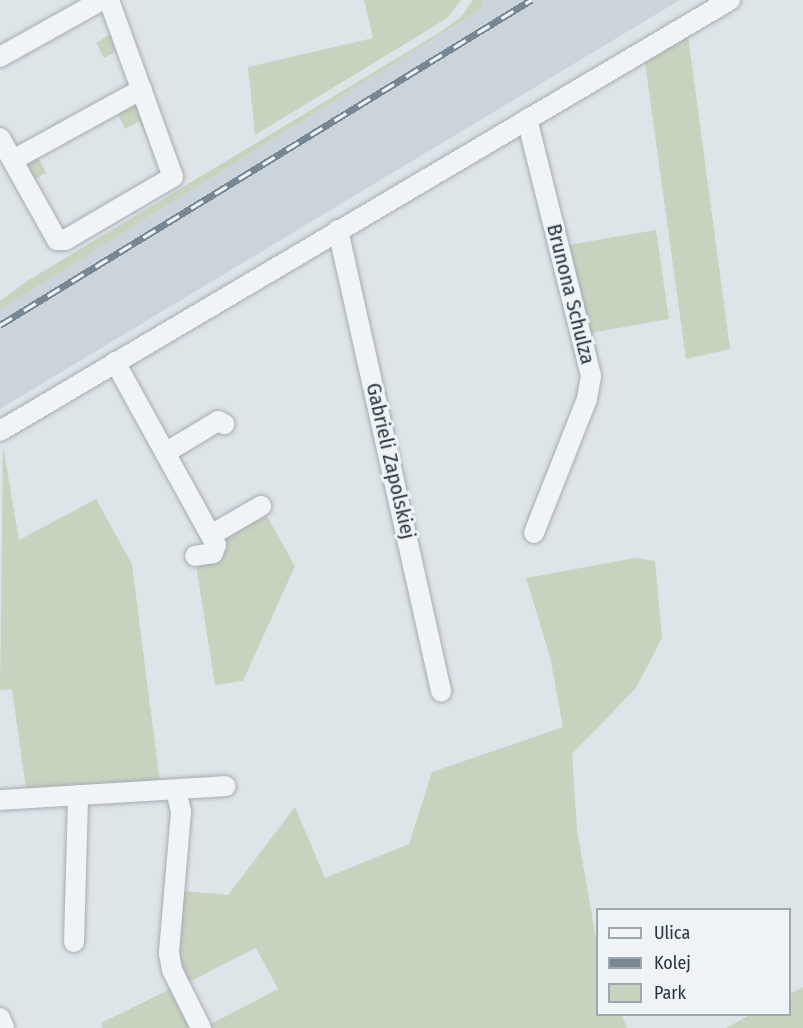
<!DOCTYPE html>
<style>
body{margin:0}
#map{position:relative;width:803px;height:1028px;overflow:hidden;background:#dee5e9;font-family:"Fira Sans Condensed",sans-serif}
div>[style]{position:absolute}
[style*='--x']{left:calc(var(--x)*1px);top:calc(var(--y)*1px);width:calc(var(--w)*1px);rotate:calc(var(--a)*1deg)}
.built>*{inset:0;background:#ccd4db}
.green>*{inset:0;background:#c8d3bf}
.roads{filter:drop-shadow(0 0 2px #a3adb3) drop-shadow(0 0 2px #a3adb3)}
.minor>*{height:20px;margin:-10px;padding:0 10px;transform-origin:10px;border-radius:10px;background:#f1f4f7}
.rail>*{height:7px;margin-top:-3.5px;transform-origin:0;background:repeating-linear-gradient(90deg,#eef3f6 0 14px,#778793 0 28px);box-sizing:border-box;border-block:2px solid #778793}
span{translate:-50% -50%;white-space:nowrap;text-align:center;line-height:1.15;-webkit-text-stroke:6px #eef3f6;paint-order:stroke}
.street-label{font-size:21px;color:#273540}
.legend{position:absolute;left:596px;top:908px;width:195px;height:108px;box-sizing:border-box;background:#eef3f6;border:2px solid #9ea7ad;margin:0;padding:8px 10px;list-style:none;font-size:18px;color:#273540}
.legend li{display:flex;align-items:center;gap:12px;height:30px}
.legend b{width:30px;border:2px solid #9ea7ad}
</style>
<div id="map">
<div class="built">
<i style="clip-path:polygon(483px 0,680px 0,0 409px,0 310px,481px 9px)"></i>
</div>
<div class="green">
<i style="clip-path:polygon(364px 0,461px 0,448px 17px,433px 27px,255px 135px,248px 67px,373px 38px)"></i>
<i style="clip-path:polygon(473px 0,483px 0,481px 9px,0 310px,0 301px,27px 281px,437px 34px,460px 18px)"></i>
<i style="clip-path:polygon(115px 31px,128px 73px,116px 52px,104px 58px,96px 43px)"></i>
<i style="clip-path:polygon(688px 35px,730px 349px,686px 359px,645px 63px)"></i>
<i style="clip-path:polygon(137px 101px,150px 142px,139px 121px,125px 129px,117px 113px)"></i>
<i style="clip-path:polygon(38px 157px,46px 173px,34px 180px,26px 164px)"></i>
<i style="clip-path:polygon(656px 230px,669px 319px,590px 333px,568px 245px)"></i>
<i style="clip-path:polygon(3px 446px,19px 540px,96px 499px,132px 564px,160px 783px,26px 790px,12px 689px,0 690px)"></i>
<i style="clip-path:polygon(264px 511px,295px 566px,243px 681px,215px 685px,196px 565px,223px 556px,224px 548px,218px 537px)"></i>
<i style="clip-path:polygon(635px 558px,655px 561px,662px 638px,636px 688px,572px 754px,577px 829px,597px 945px,598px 1014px,622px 1015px,627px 1028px,210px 1028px,209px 1025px,278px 989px,256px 948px,187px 983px,178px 962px,183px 891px,228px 895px,295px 807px,325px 878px,409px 844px,432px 772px,563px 727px,550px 657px,526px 578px)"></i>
<i style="clip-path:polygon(174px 987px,194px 1028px,103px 1028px,101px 1023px)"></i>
<i style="clip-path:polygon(803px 987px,803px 1028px,726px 1028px,750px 1015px,790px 1014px,790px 994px)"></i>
</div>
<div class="roads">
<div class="minor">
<i style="--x:0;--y:57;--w:117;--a:-29.2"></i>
<i style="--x:527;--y:119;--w:265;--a:76"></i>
<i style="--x:591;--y:376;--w:23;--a:100"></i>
<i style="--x:587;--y:399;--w:144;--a:111.6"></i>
<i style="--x:0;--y:138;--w:117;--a:60.8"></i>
<i style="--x:57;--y:240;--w:8;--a:0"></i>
<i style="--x:65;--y:240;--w:125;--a:-30.3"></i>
<i style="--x:173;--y:177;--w:188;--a:-109.9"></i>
<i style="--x:13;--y:160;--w:147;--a:-28.8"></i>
<i style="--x:338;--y:230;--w:473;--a:77.4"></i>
<i style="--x:115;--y:362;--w:209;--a:61.1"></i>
<i style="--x:216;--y:545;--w:9;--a:111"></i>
<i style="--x:213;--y:553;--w:18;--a:171"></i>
<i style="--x:0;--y:431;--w:848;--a:-30.56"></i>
<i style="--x:165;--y:453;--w:62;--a:-31.1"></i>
<i style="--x:218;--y:421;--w:7;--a:27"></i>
<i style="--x:211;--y:535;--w:58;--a:-30.1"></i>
<i style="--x:176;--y:790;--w:23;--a:77"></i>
<i style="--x:181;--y:812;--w:142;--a:94.9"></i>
<i style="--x:169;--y:953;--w:17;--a:80"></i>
<i style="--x:172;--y:970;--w:65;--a:63.4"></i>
<i style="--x:0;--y:800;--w:226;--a:-3.5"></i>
<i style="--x:74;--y:942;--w:147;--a:-88.4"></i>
<i style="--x:0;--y:1018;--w:11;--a:68"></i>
</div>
</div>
<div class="rail">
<i style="--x:0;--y:325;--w:623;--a:-31.47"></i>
</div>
<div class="street-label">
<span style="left:571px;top:294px;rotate:76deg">Brunona Schulza</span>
<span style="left:391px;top:461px;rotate:77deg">Gabrieli Zapolskiej</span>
</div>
<ul class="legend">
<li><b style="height:8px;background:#f1f4f7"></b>Ulica</li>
<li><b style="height:8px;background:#778793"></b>Kolej</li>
<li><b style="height:16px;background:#c8d3bf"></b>Park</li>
</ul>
</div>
